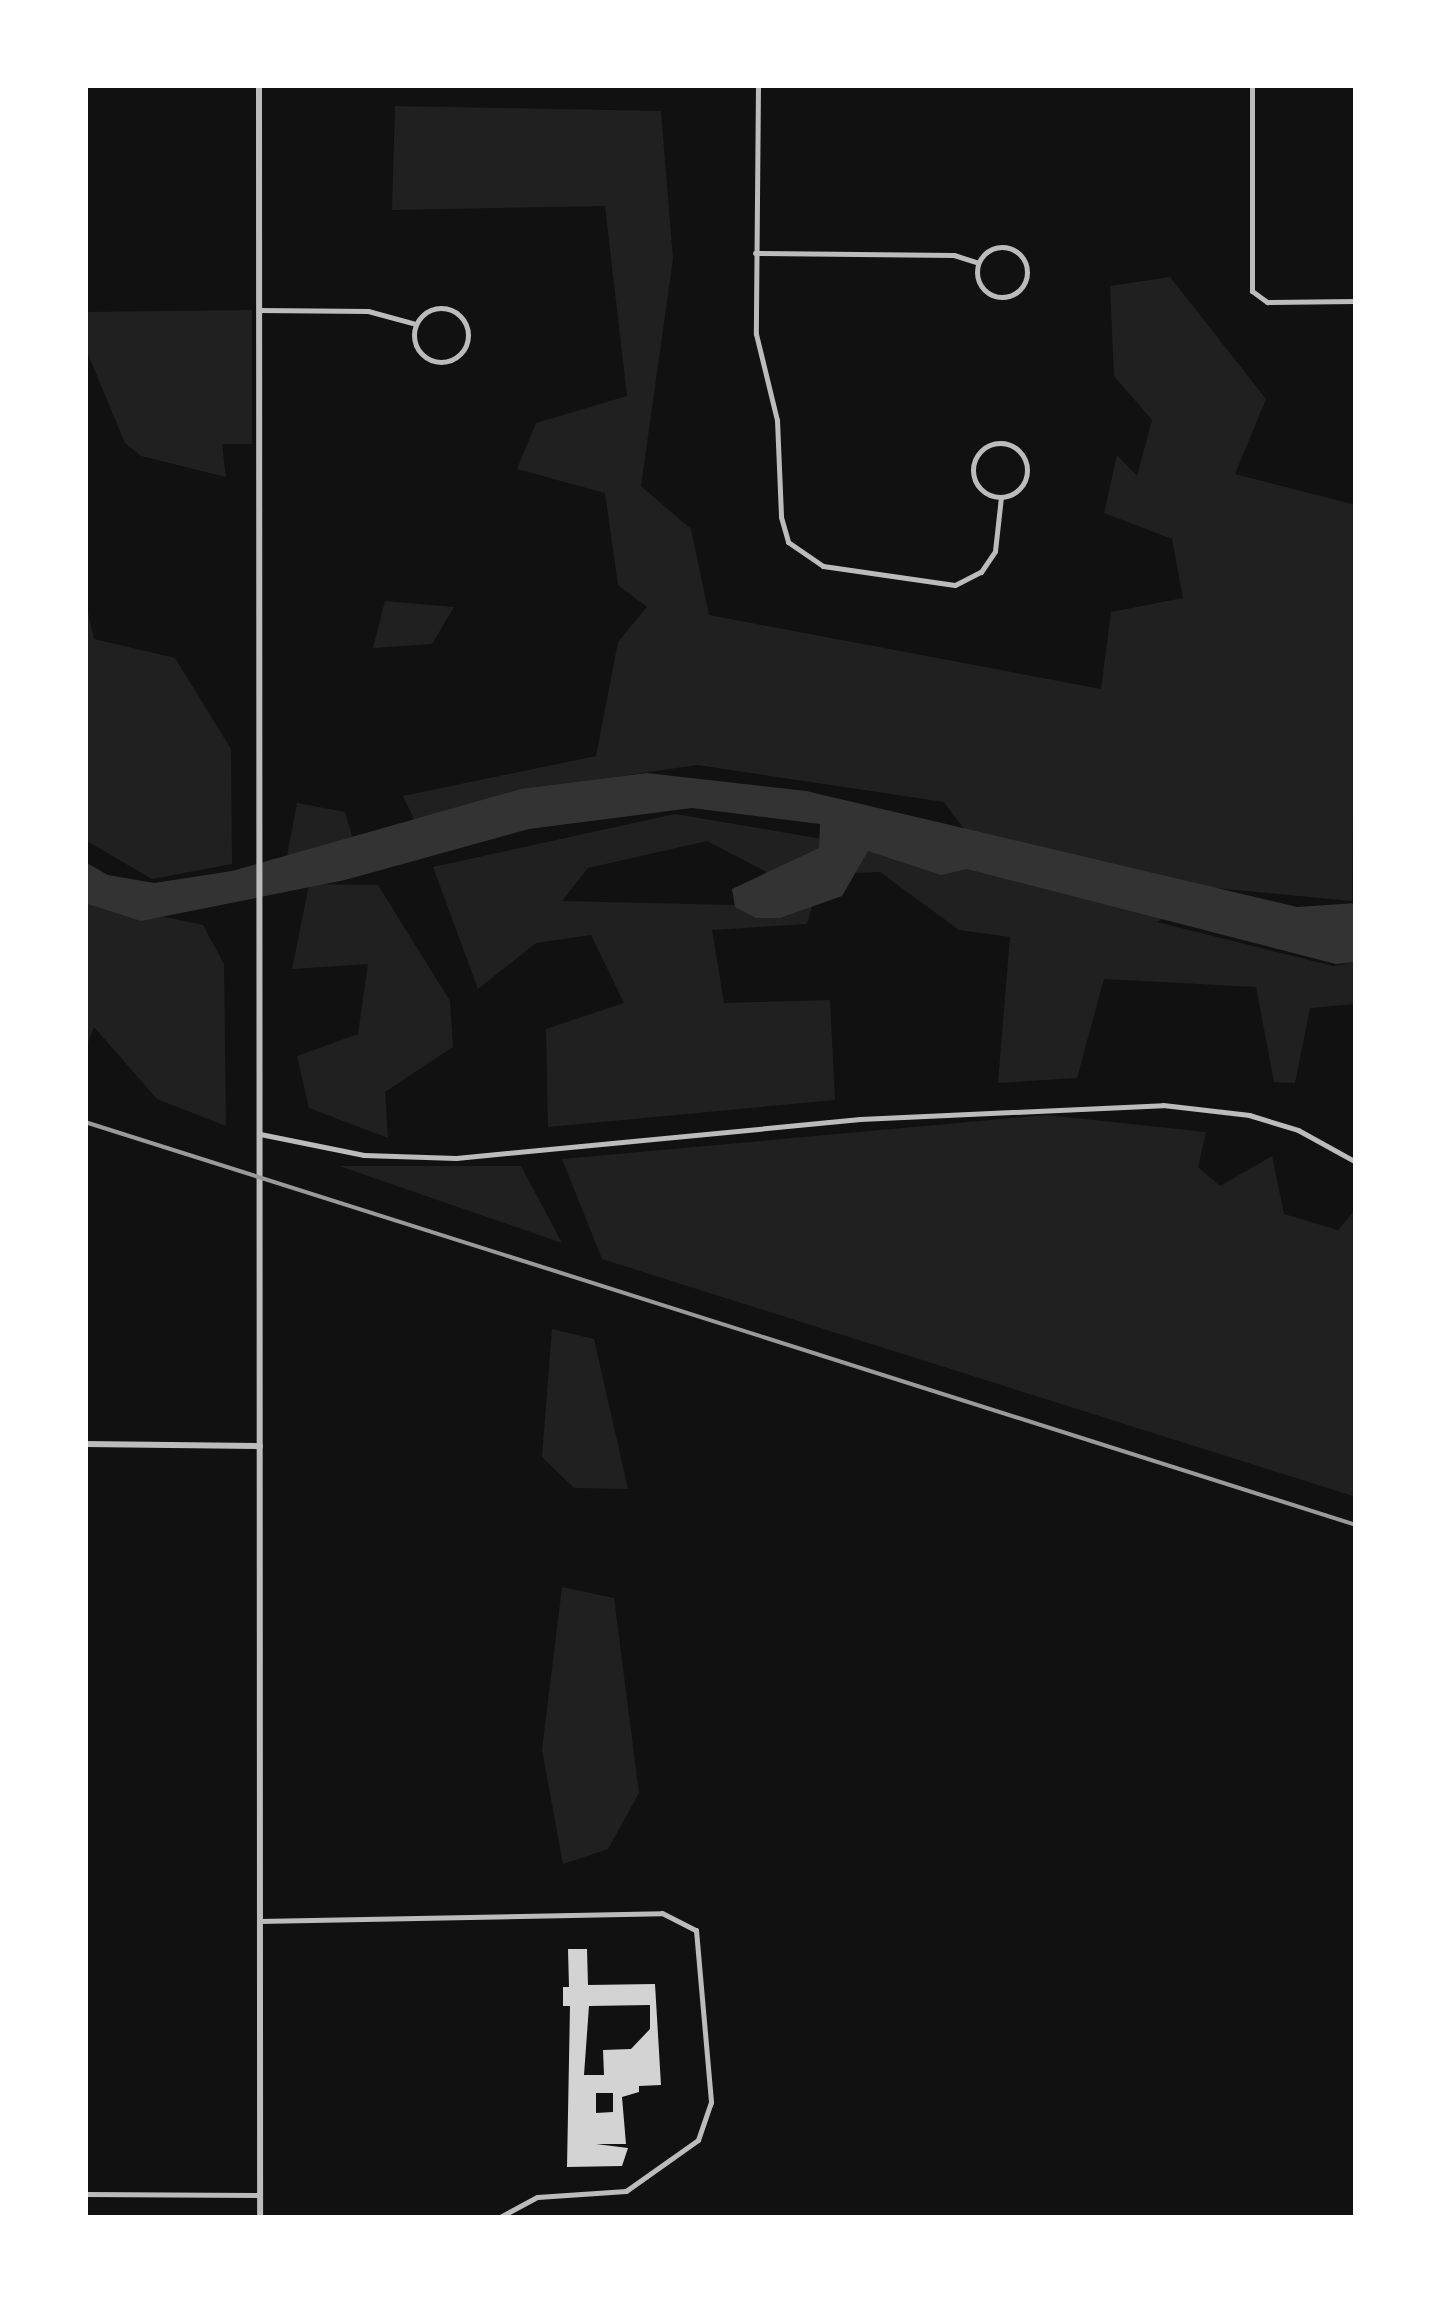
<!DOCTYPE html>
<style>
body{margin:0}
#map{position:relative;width:1441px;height:2303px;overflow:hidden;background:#111;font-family:"DejaVu Sans",sans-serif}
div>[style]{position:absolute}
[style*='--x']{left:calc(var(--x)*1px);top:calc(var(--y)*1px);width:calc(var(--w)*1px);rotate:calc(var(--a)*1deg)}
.green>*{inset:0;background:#202020}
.water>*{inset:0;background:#333}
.building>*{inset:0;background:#d3d3d3}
.minor>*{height:5px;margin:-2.5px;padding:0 2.5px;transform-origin:2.5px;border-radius:2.5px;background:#bcbcbc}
.minor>.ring{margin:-2.5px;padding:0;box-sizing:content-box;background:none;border:5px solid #bcbcbc;border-radius:50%}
.tertiary>*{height:6px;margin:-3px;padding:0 3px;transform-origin:3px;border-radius:3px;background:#bcbcbc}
.rail>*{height:4px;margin:-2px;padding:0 2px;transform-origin:2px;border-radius:2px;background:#9a9a9a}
span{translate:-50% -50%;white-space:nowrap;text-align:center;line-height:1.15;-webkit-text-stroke:10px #fff;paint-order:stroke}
.frame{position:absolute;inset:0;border:88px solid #fff;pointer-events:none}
</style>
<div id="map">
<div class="green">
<i style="clip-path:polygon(395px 106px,661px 111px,673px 259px,641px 486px,691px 529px,709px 615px,1101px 689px,1111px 612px,1183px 598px,1172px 539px,1104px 513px,1117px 455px,1137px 476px,1152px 420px,1114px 376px,1110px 286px,1170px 277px,1266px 399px,1235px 474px,1356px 505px,1352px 901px,1215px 888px,1157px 922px,1333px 966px,1356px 962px,1356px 1004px,1310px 1008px,1295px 1083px,1274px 1082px,1256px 987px,1104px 979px,1077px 1078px,998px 1083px,1010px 937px,959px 930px,880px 872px,774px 876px,707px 841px,588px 868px,562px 901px,812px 907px,807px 924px,712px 930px,724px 1003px,830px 1000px,835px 1100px,548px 1127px,546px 1029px,624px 1003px,591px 935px,536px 943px,478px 989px,433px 867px,675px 814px,993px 868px,944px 802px,697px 765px,540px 788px,416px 823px,403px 796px,596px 756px,618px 642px,647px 607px,618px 585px,605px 493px,517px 469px,536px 423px,627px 396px,605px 206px,392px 210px)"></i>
<i style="clip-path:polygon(252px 310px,252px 444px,222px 444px,226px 477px,141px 456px,125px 443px,85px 347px,85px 312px)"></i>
<i style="clip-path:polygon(85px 599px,94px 639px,175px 658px,231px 749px,232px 864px,152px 879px,85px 840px)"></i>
<i style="clip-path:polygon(385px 601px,454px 607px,432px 644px,373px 648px)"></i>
<i style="clip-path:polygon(297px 803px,345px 812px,354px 843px,287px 856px)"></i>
<i style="clip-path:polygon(309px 884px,378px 885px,450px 1001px,453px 1047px,385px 1092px,388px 1138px,309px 1108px,297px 1056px,358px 1034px,368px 964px,292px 969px)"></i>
<i style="clip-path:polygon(85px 900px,203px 925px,224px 964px,226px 1126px,157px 1099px,94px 1027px,85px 1050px)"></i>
<i style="clip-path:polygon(1046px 1115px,1206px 1132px,1198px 1167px,1220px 1186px,1272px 1156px,1284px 1214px,1338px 1230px,1356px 1209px,1356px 1497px,602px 1259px,562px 1159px)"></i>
<i style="clip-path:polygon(339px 1166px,521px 1166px,562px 1243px)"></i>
<i style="clip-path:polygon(552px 1329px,594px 1339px,628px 1489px,574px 1488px,542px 1457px)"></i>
<i style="clip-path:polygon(562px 1587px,614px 1598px,639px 1793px,608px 1849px,563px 1864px,542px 1750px)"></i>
</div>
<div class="water">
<i style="clip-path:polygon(647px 773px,806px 791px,1297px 907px,1356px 903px,1356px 962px,1336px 964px,967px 869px,941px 875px,868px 851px,842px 896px,780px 918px,756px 918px,735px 907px,732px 889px,819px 848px,820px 824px,692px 808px,529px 829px,345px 880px,141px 921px,85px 903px,85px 862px,108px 875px,154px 883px,232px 871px,521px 789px)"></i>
</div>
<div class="building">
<i style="clip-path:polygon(evenodd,568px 1949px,587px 1949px,588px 1985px,655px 1984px,661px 2085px,639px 2086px,639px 2092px,622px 2097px,626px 2144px,596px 2144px,628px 2148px,622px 2166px,567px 2167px,570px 2006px,563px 2006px,563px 1987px,569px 1987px,568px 1949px,650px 2005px,650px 2029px,631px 2049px,603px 2050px,604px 2075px,584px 2075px,589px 2006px,650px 2005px,568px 1949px,596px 2093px,613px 2093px,613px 2112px,596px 2113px,596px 2093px)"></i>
</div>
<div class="minor">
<i style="--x:758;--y:85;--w:249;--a:90.5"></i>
<i style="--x:756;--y:334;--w:89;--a:76.3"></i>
<i style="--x:777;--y:420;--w:97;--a:87.6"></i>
<i style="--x:781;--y:517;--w:26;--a:74"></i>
<i style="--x:788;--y:542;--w:42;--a:34.4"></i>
<i style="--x:823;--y:566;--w:133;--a:8.2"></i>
<i style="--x:955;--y:585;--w:29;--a:-27"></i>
<i style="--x:981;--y:572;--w:25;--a:-56"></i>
<i style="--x:995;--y:551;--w:54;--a:-83.7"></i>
<i style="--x:1252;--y:85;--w:206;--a:90"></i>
<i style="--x:1252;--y:291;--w:19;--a:36"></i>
<i style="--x:1267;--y:302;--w:89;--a:-0.6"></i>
<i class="ring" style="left:977px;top:247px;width:45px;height:45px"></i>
<i style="--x:755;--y:253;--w:199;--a:0.6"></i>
<i style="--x:954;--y:255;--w:25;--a:18"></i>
<i class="ring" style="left:414px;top:308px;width:49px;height:49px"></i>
<i style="--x:259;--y:310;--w:109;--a:0.5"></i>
<i style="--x:368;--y:311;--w:50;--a:15.2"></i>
<i class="ring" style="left:973px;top:443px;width:49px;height:49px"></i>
<i style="--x:260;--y:1134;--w:106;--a:11.4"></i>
<i style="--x:364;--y:1155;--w:92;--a:1.9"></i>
<i style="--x:456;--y:1158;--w:406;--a:-5.5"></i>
<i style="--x:860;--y:1119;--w:303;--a:-2.6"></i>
<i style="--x:1163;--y:1105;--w:87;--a:6.6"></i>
<i style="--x:1249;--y:1115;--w:51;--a:17"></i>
<i style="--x:1298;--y:1130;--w:66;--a:28.9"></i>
<i style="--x:259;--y:1921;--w:403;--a:-1.1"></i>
<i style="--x:662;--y:1913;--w:38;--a:27"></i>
<i style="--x:696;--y:1930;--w:173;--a:85"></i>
<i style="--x:711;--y:2102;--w:40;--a:108.9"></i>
<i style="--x:698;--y:2140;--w:88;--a:144.7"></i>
<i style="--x:626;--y:2191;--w:89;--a:176.1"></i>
<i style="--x:537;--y:2197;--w:44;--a:151.7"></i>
<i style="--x:85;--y:2194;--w:175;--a:0.3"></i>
</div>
<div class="tertiary">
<i style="--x:259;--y:85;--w:2133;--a:89.97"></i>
<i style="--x:85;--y:1444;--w:175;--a:0.7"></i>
</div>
<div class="rail">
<i style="--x:85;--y:1122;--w:1333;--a:17.59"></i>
</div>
<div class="frame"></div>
</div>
